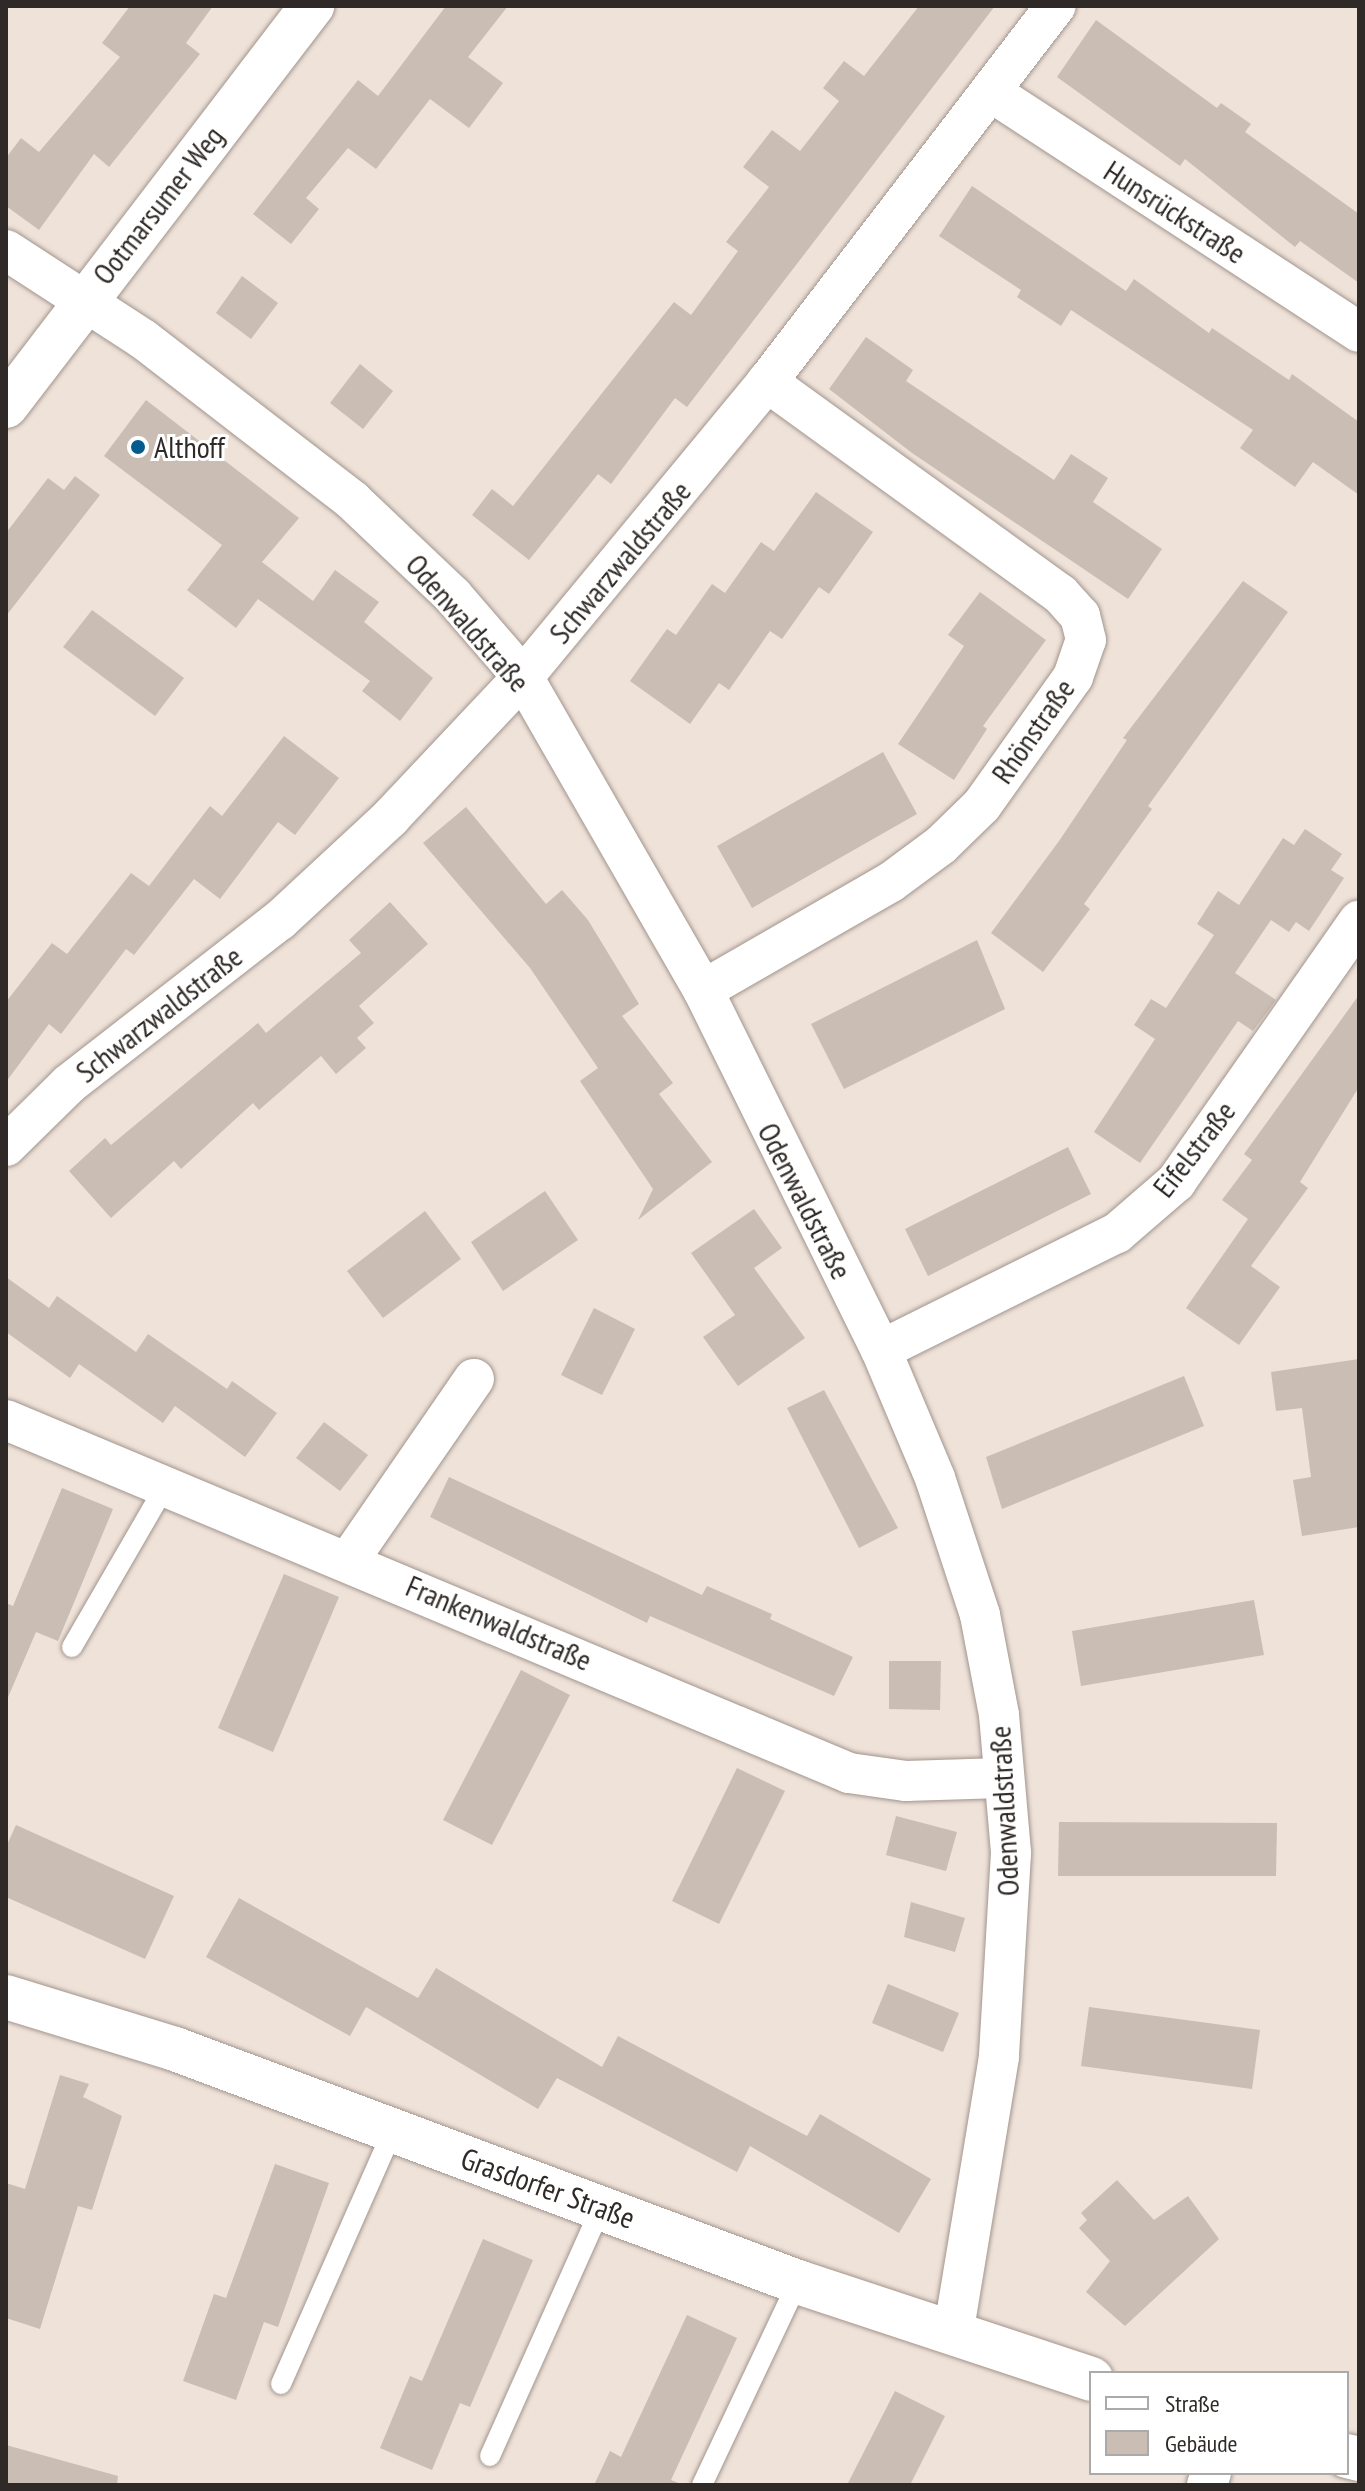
<!DOCTYPE html>
<meta charset="utf-8">
<style>
body{margin:0}
#map{position:relative;width:1365px;height:2491px;overflow:hidden;background:#efe2d9;font-family:"PT Sans Narrow",sans-serif}
div>[style]{position:absolute}
[style*='--x']{left:calc(var(--x)*1px);top:calc(var(--y)*1px);width:calc(var(--w)*1px);rotate:calc(var(--a)*1deg)}
.building>*{inset:0;background:#cabdb4}
.roads{filter:drop-shadow(0 0 2px #a1958d) drop-shadow(0 0 2px #a1958d)}
.lane>*{height:20px;margin:-10px;padding:0 10px;transform-origin:10px;border-radius:10px;background:#fff}
.street>*{height:40px;margin:-20px;padding:0 20px;transform-origin:20px;border-radius:20px;background:#fff}
.secondary>*{height:44px;margin:-22px;padding:0 22px;transform-origin:22px;border-radius:22px;background:#fff}
.dots>*{width:22px;height:22px;translate:-50% -50%;box-sizing:border-box;border:4px solid #fff;border-radius:50%}
span{translate:-50% -50%;white-space:nowrap;text-align:center;line-height:1.15;-webkit-text-stroke:6px #fff;paint-order:stroke}
.street-label{font-size:30px;color:#2f2a27}
.poi-label{font-size:30px;color:#2f2a27}
.left{translate:0 -50%;text-align:left}
.frame{position:absolute;inset:0;border:8px solid #2f2a27;pointer-events:none}
.legend{position:absolute;left:1089px;top:2371px;width:260px;height:104px;box-sizing:border-box;background:#fff;border:2px solid #acaaa9;margin:0;padding:10px 14px;list-style:none;font-size:24px;color:#2f2a27}
.legend li{display:flex;align-items:center;gap:16px;height:40px}
.legend b{width:40px;border:2px solid #acaaa9}
</style>
<div id="map">
<div class="building">
<i style="clip-path:polygon(130px 6px,213px 6px,186px 43px,200px 54px,109px 167px,94px 154px,39px 230px,6px 206px,6px 158px,21px 138px,39px 152px,120px 57px,102px 43px)"></i>
<i style="clip-path:polygon(446px 6px,508px 6px,468px 57px,503px 83px,469px 128px,430px 99px,376px 169px,348px 148px,306px 198px,319px 209px,291px 244px,253px 214px,358px 80px,378px 96px)"></i>
<i style="clip-path:polygon(919px 6px,995px 6px,687px 407px,675px 398px,611px 484px,598px 474px,529px 560px,472px 515px,492px 489px,513px 506px,674px 302px,691px 315px,738px 251px,726px 242px,769px 187px,743px 167px,772px 130px,800px 151px,839px 101px,823px 88px,844px 61px,864px 76px)"></i>
<i style="clip-path:polygon(1096px 20px,1217px 108px,1221px 103px,1251px 124px,1245px 132px,1359px 214px,1359px 283px,1300px 241px,1295px 247px,1185px 159px,1180px 166px,1057px 77px)"></i>
<i style="clip-path:polygon(972px 186px,1126px 291px,1134px 279px,1209px 333px,1212px 328px,1289px 380px,1292px 374px,1359px 422px,1359px 495px,1313px 462px,1295px 487px,1240px 448px,1253px 430px,1071px 310px,1061px 326px,1017px 297px,1021px 290px,939px 236px)"></i>
<i style="clip-path:polygon(242px 276px,278px 303px,251px 339px,216px 313px)"></i>
<i style="clip-path:polygon(866px 337px,913px 370px,906px 381px,1054px 480px,1071px 454px,1108px 478px,1093px 502px,1162px 549px,1128px 599px,912px 453px,829px 389px)"></i>
<i style="clip-path:polygon(360px 364px,393px 391px,363px 429px,330px 403px)"></i>
<i style="clip-path:polygon(146px 400px,299px 518px,262px 562px,313px 601px,335px 570px,379px 602px,364px 622px,433px 678px,400px 721px,362px 691px,370px 681px,258px 599px,236px 628px,187px 590px,222px 545px,104px 456px)"></i>
<i style="clip-path:polygon(75px 476px,100px 495px,6px 616px,6px 533px,48px 478px,64px 490px)"></i>
<i style="clip-path:polygon(816px 492px,873px 532px,829px 594px,819px 587px,782px 639px,770px 631px,729px 690px,719px 683px,690px 724px,630px 681px,667px 629px,676px 635px,712px 584px,725px 593px,761px 542px,774px 551px)"></i>
<i style="clip-path:polygon(1243px 581px,1288px 612px,1148px 806px,1152px 809px,1084px 904px,1090px 909px,1043px 972px,991px 933px,1059px 841px,1127px 740px,1123px 738px)"></i>
<i style="clip-path:polygon(980px 592px,1046px 640px,983px 726px,987px 729px,954px 780px,898px 744px,964px 646px,948px 635px)"></i>
<i style="clip-path:polygon(92px 610px,184px 678px,155px 716px,63px 647px)"></i>
<i style="clip-path:polygon(284px 736px,339px 778px,295px 835px,278px 822px,220px 899px,194px 879px,134px 955px,126px 949px,61px 1034px,49px 1024px,6px 1082px,6px 1002px,52px 943px,67px 954px,131px 873px,149px 886px,210px 806px,222px 816px)"></i>
<i style="clip-path:polygon(883px 752px,917px 814px,752px 908px,717px 846px)"></i>
<i style="clip-path:polygon(466px 807px,546px 904px,562px 890px,588px 920px,639px 1004px,622px 1016px,673px 1083px,659px 1094px,712px 1162px,638px 1220px,653px 1189px,580px 1081px,598px 1068px,530px 968px,423px 843px)"></i>
<i style="clip-path:polygon(1305px 829px,1342px 854px,1331px 870px,1344px 878px,1309px 931px,1296px 922px,1289px 932px,1271px 920px,1235px 973px,1276px 1000px,1253px 1031px,1238px 1021px,1140px 1163px,1094px 1132px,1155px 1039px,1134px 1025px,1151px 999px,1166px 1008px,1214px 935px,1197px 924px,1218px 891px,1239px 905px,1283px 838px,1294px 845px)"></i>
<i style="clip-path:polygon(390px 902px,428px 944px,359px 1006px,374px 1023px,357px 1038px,366px 1048px,336px 1074px,321px 1056px,259px 1110px,253px 1103px,181px 1169px,174px 1161px,111px 1218px,69px 1171px,105px 1138px,111px 1145px,258px 1023px,266px 1033px,361px 953px,349px 940px)"></i>
<i style="clip-path:polygon(977px 940px,1005px 1009px,844px 1089px,811px 1024px)"></i>
<i style="clip-path:polygon(1359px 995px,1359px 1087px,1300px 1182px,1308px 1188px,1251px 1266px,1280px 1287px,1239px 1345px,1186px 1308px,1248px 1219px,1222px 1200px,1252px 1160px,1244px 1154px)"></i>
<i style="clip-path:polygon(1068px 1147px,1091px 1194px,928px 1276px,905px 1229px)"></i>
<i style="clip-path:polygon(545px 1191px,578px 1240px,503px 1291px,471px 1242px)"></i>
<i style="clip-path:polygon(754px 1209px,782px 1248px,754px 1268px,805px 1338px,738px 1386px,703px 1337px,735px 1315px,691px 1253px)"></i>
<i style="clip-path:polygon(425px 1211px,461px 1259px,383px 1318px,347px 1271px)"></i>
<i style="clip-path:polygon(6px 1277px,49px 1308px,57px 1296px,136px 1352px,148px 1334px,227px 1389px,232px 1381px,277px 1413px,245px 1457px,175px 1406px,163px 1423px,79px 1364px,70px 1378px,6px 1332px)"></i>
<i style="clip-path:polygon(594px 1308px,635px 1329px,602px 1395px,561px 1375px)"></i>
<i style="clip-path:polygon(1359px 1359px,1359px 1527px,1302px 1536px,1293px 1480px,1311px 1477px,1302px 1408px,1276px 1411px,1271px 1372px)"></i>
<i style="clip-path:polygon(1184px 1376px,1204px 1426px,1002px 1509px,986px 1457px)"></i>
<i style="clip-path:polygon(824px 1390px,898px 1528px,859px 1548px,787px 1408px)"></i>
<i style="clip-path:polygon(324px 1422px,368px 1455px,340px 1491px,296px 1458px)"></i>
<i style="clip-path:polygon(449px 1477px,702px 1595px,707px 1586px,772px 1614px,770px 1619px,853px 1657px,834px 1696px,650px 1616px,647px 1623px,430px 1517px)"></i>
<i style="clip-path:polygon(62px 1488px,113px 1509px,58px 1641px,36px 1632px,6px 1702px,6px 1603px,13px 1606px)"></i>
<i style="clip-path:polygon(284px 1574px,339px 1597px,273px 1752px,218px 1728px)"></i>
<i style="clip-path:polygon(1254px 1600px,1264px 1655px,1081px 1686px,1072px 1631px)"></i>
<i style="clip-path:polygon(889px 1661px,941px 1661px,940px 1710px,889px 1709px)"></i>
<i style="clip-path:polygon(521px 1670px,570px 1695px,492px 1845px,443px 1820px)"></i>
<i style="clip-path:polygon(737px 1768px,785px 1791px,719px 1924px,672px 1901px)"></i>
<i style="clip-path:polygon(896px 1816px,957px 1832px,946px 1871px,886px 1855px)"></i>
<i style="clip-path:polygon(1059px 1822px,1277px 1823px,1276px 1876px,1058px 1876px)"></i>
<i style="clip-path:polygon(16px 1825px,174px 1896px,145px 1959px,6px 1897px,6px 1847px)"></i>
<i style="clip-path:polygon(239px 1898px,418px 1998px,436px 1968px,602px 2067px,618px 2036px,807px 2136px,820px 2114px,931px 2179px,899px 2233px,750px 2146px,737px 2172px,557px 2078px,538px 2109px,366px 2007px,350px 2036px,206px 1957px)"></i>
<i style="clip-path:polygon(911px 1902px,965px 1918px,955px 1952px,904px 1937px)"></i>
<i style="clip-path:polygon(888px 1984px,959px 2013px,943px 2052px,872px 2023px)"></i>
<i style="clip-path:polygon(1089px 2007px,1260px 2030px,1252px 2089px,1081px 2066px)"></i>
<i style="clip-path:polygon(60px 2075px,89px 2084px,83px 2097px,122px 2116px,92px 2210px,78px 2206px,40px 2329px,6px 2318px,6px 2183px,25px 2189px)"></i>
<i style="clip-path:polygon(275px 2164px,329px 2183px,278px 2327px,264px 2322px,236px 2400px,183px 2381px,214px 2294px,226px 2298px)"></i>
<i style="clip-path:polygon(1117px 2180px,1154px 2220px,1188px 2196px,1219px 2239px,1125px 2326px,1086px 2292px,1110px 2261px,1079px 2228px,1087px 2220px,1081px 2213px)"></i>
<i style="clip-path:polygon(483px 2239px,533px 2260px,470px 2407px,460px 2403px,432px 2470px,380px 2448px,410px 2376px,422px 2381px)"></i>
<i style="clip-path:polygon(687px 2315px,737px 2338px,671px 2480px,683px 2485px,594px 2485px,610px 2451px,621px 2457px)"></i>
<i style="clip-path:polygon(895px 2391px,945px 2416px,910px 2485px,847px 2485px)"></i>
<i style="clip-path:polygon(6px 2445px,118px 2476px,117px 2485px,6px 2485px)"></i>
</div>
<div class="roads">
<div class="lane">
<i style="--x:72;--y:1647;--w:187;--a:-59.9"></i>
<i style="--x:281;--y:2384;--w:278;--a:-66.2"></i>
<i style="--x:490;--y:2456;--w:272;--a:-65.9"></i>
<i style="--x:702;--y:2485;--w:225;--a:-64.7"></i>
</div>
<div class="street">
<i style="--x:991;--y:92;--w:439;--a:33.1"></i>
<i style="--x:6;--y:250;--w:163;--a:33"></i>
<i style="--x:143;--y:339;--w:265;--a:37.6"></i>
<i style="--x:353;--y:501;--w:138;--a:43.5"></i>
<i style="--x:453;--y:596;--w:107;--a:49.2"></i>
<i style="--x:523;--y:677;--w:361;--a:60.1"></i>
<i style="--x:703;--y:990;--w:402;--a:63.7"></i>
<i style="--x:881;--y:1350;--w:139;--a:67.1"></i>
<i style="--x:935;--y:1478;--w:144;--a:71.8"></i>
<i style="--x:980;--y:1615;--w:102;--a:79.2"></i>
<i style="--x:999;--y:1715;--w:139;--a:85"></i>
<i style="--x:1011;--y:1853;--w:204;--a:93.4"></i>
<i style="--x:999;--y:2057;--w:281;--a:99.4"></i>
<i style="--x:703;--y:990;--w:217;--a:-29.9"></i>
<i style="--x:891;--y:882;--w:62;--a:-36.5"></i>
<i style="--x:941;--y:845;--w:57;--a:-44.3"></i>
<i style="--x:982;--y:805;--w:157;--a:-54.6"></i>
<i style="--x:1073;--y:677;--w:39;--a:-71"></i>
<i style="--x:1086;--y:640;--w:25;--a:-104"></i>
<i style="--x:1080;--y:616;--w:30;--a:-132"></i>
<i style="--x:1060;--y:594;--w:362;--a:-144.1"></i>
<i style="--x:6;--y:1146;--w:88;--a:-44.5"></i>
<i style="--x:69;--y:1084;--w:267;--a:-37.9"></i>
<i style="--x:280;--y:920;--w:150;--a:-42.8"></i>
<i style="--x:390;--y:818;--w:194;--a:-46.7"></i>
<i style="--x:523;--y:677;--w:383;--a:-50.4"></i>
<i style="--x:767;--y:382;--w:474;--a:-52.5"></i>
<i style="--x:881;--y:1350;--w:263;--a:-26.4"></i>
<i style="--x:1117;--y:1233;--w:78;--a:-40.8"></i>
<i style="--x:1176;--y:1182;--w:319;--a:-55"></i>
<i style="--x:6;--y:1420;--w:914;--a:22.72"></i>
<i style="--x:849;--y:1773;--w:58;--a:8"></i>
<i style="--x:906;--y:1781;--w:96;--a:-1.8"></i>
<i style="--x:349;--y:1560;--w:220;--a:-55.4"></i>
<i style="--x:1207;--y:2485;--w:13;--a:-72"></i>
</div>
<div class="secondary">
<i style="--x:6;--y:406;--w:504;--a:-52.58"></i>
<i style="--x:6;--y:1997;--w:177;--a:17.1"></i>
<i style="--x:175;--y:2049;--w:665;--a:20.51"></i>
<i style="--x:798;--y:2282;--w:309;--a:18.3"></i>
<i style="--x:1347;--y:2456;--w:12;--a:14"></i>
</div>
</div>
<div class="dots">
<i style="left:138px;top:447px;background:#025d8e"></i>
</div>
<div class="street-label">
<span style="left:158px;top:205px;rotate:-52deg">Ootmarsumer Weg</span>
<span style="left:1175px;top:212px;rotate:33deg">Hunsrückstraße</span>
<span style="left:620px;top:562px;rotate:-50deg">Schwarzwaldstraße</span>
<span style="left:468px;top:623px;rotate:49deg">Odenwaldstraße</span>
<span style="left:1033px;top:731px;rotate:-55deg">Rhönstraße</span>
<span style="left:159px;top:1014px;rotate:-38deg">Schwarzwaldstraße</span>
<span style="left:1194px;top:1149px;rotate:-52deg">Eifelstraße</span>
<span style="left:805px;top:1201px;rotate:63deg">Odenwaldstraße</span>
<span style="left:499px;top:1623px;rotate:23deg">Frankenwaldstraße</span>
<span style="left:1004px;top:1811px;rotate:-93deg">Odenwaldstraße</span>
<span style="left:548px;top:2188px;rotate:20deg">Grasdorfer Straße</span>
</div>
<div class="poi-label">
<span class="left" style="left:154px;top:447px">Althoff</span>
</div>
<div class="frame"></div>
<ul class="legend">
<li><b style="height:10px;background:#fff"></b>Straße</li>
<li><b style="height:22px;background:#cabdb4"></b>Gebäude</li>
</ul>
</div>
